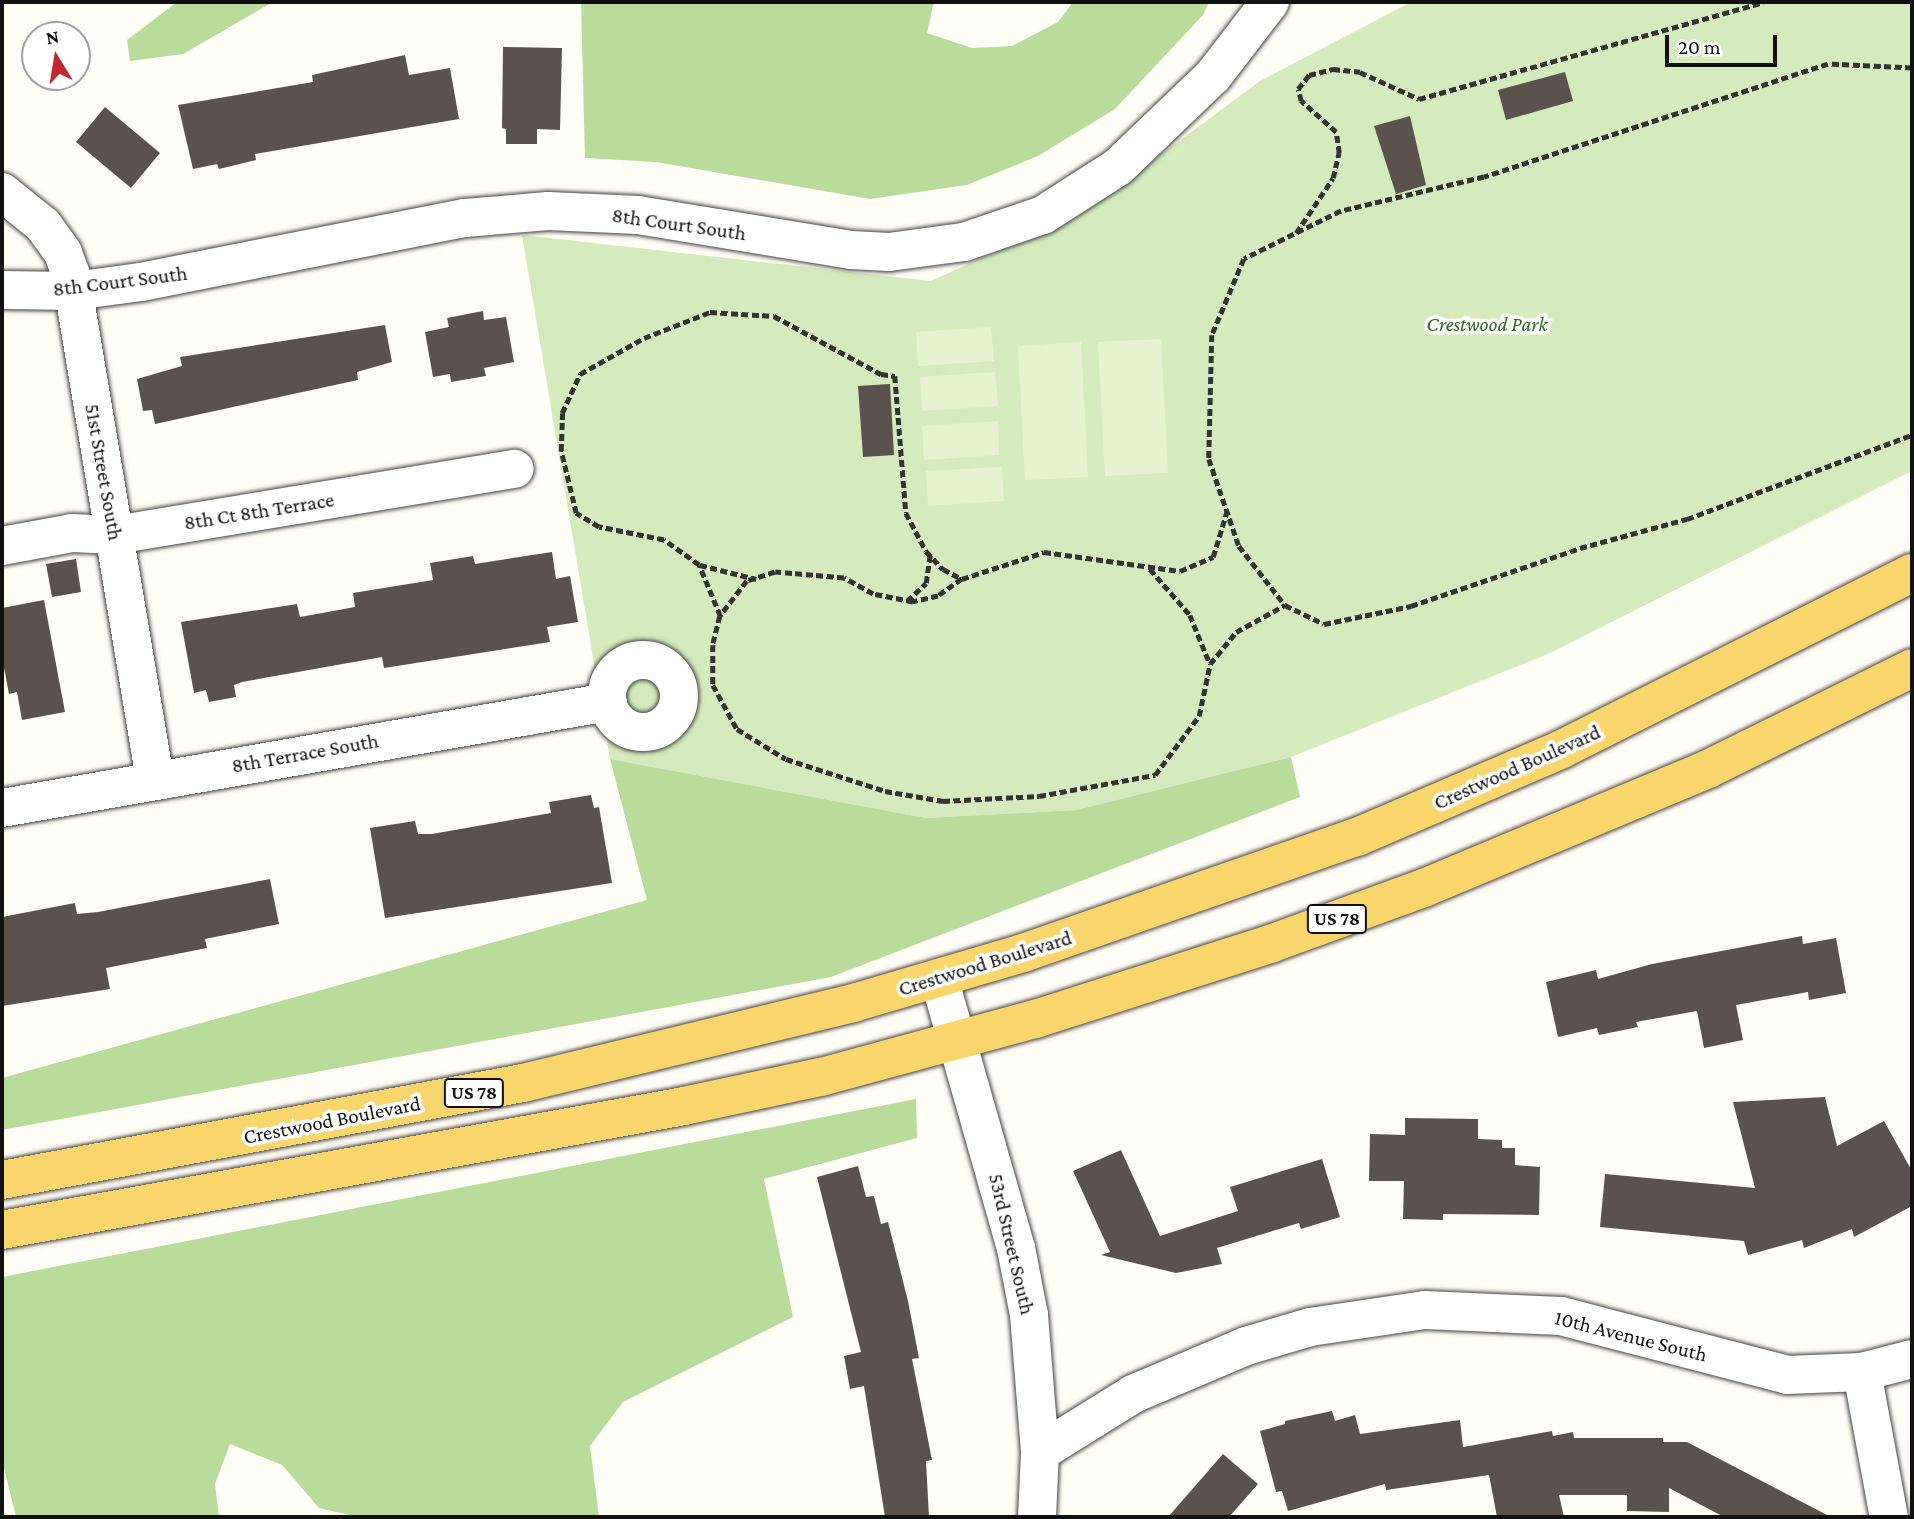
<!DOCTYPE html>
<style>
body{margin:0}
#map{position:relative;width:1914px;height:1519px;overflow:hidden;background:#fffdf5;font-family:"Crimson Pro",serif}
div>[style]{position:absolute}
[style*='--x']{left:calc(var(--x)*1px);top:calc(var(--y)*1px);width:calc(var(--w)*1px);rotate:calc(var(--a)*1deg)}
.green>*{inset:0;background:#d5ebbd}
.forest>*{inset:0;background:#b9dc9c}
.pitch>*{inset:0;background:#e6f2cf}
.building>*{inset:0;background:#5a524d}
.path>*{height:4.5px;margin-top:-2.25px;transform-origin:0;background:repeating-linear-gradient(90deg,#333 0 7px,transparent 0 10.5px)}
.roads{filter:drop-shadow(0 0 2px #444) drop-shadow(0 0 2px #444)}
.minor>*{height:38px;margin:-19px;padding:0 19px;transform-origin:19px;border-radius:19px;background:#fff}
.minor>.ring{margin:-19px;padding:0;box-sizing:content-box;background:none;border:38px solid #fff;border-radius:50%}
.major>*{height:38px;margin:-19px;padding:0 19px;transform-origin:19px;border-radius:19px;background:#f9d66b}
span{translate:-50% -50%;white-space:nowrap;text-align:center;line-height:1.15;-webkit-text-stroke:7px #fff;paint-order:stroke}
.shield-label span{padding:2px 5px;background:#fff;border:2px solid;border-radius:5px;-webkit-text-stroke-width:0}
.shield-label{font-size:19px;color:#111;font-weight:700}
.street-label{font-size:21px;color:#111}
.park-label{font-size:21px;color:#2f6b1f;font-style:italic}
.frame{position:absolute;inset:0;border:4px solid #111;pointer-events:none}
.north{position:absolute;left:21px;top:21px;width:70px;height:70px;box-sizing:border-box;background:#fff;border:2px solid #a0a0a0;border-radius:50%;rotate:349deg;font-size:19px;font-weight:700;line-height:28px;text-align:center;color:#111}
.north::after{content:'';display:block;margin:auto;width:24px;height:32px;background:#c4262e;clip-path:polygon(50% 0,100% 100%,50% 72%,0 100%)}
.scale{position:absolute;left:1665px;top:35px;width:112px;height:32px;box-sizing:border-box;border:4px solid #111;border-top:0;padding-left:9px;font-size:21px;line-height:24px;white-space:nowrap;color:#111;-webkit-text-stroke:5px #fff;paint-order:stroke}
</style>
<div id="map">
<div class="green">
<i style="clip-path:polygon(1411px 2px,1912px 2px,1912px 471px,1548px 654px,1291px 757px,1076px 810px,926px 818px,610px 759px,522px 235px,931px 281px,1085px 211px,1260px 81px)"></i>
</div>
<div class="forest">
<i style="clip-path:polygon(177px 2px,273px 2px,183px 54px,130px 61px,127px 40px)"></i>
<i style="clip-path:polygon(581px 2px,934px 2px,927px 33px,972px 48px,1012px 46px,1058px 22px,1073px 2px,1209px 2px,1203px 15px,1115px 109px,1038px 156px,967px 185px,870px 199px,656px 162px,585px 158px)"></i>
<i style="clip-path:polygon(1291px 757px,1300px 797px,831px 977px,2px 1130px,2px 1078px,647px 900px,610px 759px,926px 818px,1076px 810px)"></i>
<i style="clip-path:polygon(916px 1099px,917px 1138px,764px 1179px,793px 1317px,623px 1402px,590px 1446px,599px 1517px,358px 1517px,319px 1508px,282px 1465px,230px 1444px,215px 1484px,219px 1517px,16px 1517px,2px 1460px,2px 1277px)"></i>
</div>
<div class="pitch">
<i style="clip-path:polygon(991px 327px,994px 361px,918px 366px,916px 332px)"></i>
<i style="clip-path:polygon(1161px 339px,1168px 473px,1105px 476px,1098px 342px)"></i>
<i style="clip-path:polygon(1081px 342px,1088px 477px,1025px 480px,1018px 346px)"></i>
<i style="clip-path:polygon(995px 372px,998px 406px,922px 411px,920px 377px)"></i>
<i style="clip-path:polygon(998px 421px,999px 455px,924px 460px,922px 426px)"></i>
<i style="clip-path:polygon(1002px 467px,1004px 501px,928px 506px,926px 471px)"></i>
</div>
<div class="building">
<i style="clip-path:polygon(503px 47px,562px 48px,560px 130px,537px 129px,537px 144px,506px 144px,506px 129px,502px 128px)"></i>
<i style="clip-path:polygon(405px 55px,409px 75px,450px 68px,459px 119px,255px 154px,256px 160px,219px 169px,217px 164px,193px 169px,178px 105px,313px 82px,312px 75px)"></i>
<i style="clip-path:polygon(1565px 72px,1573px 101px,1506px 120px,1498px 90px)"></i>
<i style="clip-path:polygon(105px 107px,160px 153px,131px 188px,76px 142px)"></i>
<i style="clip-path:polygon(1410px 116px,1426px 185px,1396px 194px,1374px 126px)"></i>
<i style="clip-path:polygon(483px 311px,484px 320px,506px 317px,514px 362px,484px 368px,486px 376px,451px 382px,450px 374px,433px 377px,425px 332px,449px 327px,447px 318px)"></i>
<i style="clip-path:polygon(385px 325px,392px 362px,357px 372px,358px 380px,155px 424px,152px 410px,143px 411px,137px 379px,182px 366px,180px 357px)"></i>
<i style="clip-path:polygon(890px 384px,894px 455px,863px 457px,858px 386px)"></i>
<i style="clip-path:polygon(552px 552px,556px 579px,570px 576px,578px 622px,547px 627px,550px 642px,384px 668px,382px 657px,242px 682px,234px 685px,236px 697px,209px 702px,206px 690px,194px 693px,181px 622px,297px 604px,300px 617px,355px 607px,353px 593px,433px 580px,430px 563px,473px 556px,475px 564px)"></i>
<i style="clip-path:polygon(76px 559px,81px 592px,52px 597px,46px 564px)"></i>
<i style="clip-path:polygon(44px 600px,65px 712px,22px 720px,17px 692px,9px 694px,2px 657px,2px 608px)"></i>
<i style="clip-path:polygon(591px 795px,594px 808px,599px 807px,612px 883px,385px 918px,370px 828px,415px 821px,418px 834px,432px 834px,551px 813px,549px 802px)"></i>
<i style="clip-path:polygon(270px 879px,279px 924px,205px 939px,207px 948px,106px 968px,110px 989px,2px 1006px,2px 917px,75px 903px,77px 914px,98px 912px)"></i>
<i style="clip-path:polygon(1802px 936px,1803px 944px,1836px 938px,1846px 993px,1809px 1000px,1808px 992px,1736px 1005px,1743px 1040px,1704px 1048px,1697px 1011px,1636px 1022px,1638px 1027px,1599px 1035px,1597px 1028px,1558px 1037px,1546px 982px,1596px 970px,1598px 979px,1652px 964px)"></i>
<i style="clip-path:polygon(1825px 1097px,1837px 1146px,1884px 1121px,1912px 1171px,1912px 1206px,1854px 1237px,1852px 1229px,1804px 1248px,1802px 1240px,1748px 1255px,1744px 1241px,1600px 1227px,1605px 1174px,1755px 1188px,1733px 1102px)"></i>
<i style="clip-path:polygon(1405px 1118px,1478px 1119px,1478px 1139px,1502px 1140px,1502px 1148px,1515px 1148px,1515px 1165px,1540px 1167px,1539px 1215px,1443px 1214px,1443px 1220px,1403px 1219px,1404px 1181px,1369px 1181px,1370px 1134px,1405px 1135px)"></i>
<i style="clip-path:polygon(1121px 1150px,1160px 1236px,1238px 1211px,1230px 1187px,1322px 1159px,1340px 1217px,1301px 1229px,1299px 1223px,1217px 1248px,1222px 1264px,1176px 1273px,1101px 1255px,1110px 1252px,1073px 1171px)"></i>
<i style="clip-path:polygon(858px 1166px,866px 1197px,874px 1196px,881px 1224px,888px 1222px,908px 1301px,919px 1358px,912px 1359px,932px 1460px,926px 1461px,929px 1517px,885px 1517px,864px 1386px,850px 1389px,844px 1356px,861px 1352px,817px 1177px)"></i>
<i style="clip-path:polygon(1332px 1411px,1335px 1421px,1355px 1415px,1360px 1434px,1460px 1420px,1463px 1447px,1552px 1431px,1553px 1436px,1573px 1432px,1574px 1438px,1663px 1438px,1663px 1442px,1687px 1442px,1831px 1517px,1724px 1517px,1669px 1488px,1669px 1512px,1627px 1511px,1627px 1495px,1559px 1495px,1564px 1517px,1497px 1517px,1489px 1475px,1386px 1490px,1385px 1484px,1288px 1511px,1282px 1491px,1276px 1492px,1260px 1431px,1285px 1424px,1285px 1421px)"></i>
<i style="clip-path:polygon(1223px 1454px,1258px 1484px,1229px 1517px,1168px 1517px)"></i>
</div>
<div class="path">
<i style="--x:1912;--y:68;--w:84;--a:-177.3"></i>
<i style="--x:1828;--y:64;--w:362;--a:161.8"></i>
<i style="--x:1484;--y:177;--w:147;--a:166.6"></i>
<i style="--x:1341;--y:211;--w:108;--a:153.7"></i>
<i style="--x:1244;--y:259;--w:82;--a:112.8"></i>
<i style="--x:1212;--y:335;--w:124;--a:91.4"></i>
<i style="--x:1209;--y:459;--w:92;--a:71"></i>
<i style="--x:1239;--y:546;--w:75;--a:52.1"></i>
<i style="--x:1285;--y:605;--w:43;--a:26"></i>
<i style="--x:1324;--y:624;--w:89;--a:-11.7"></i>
<i style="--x:1411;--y:606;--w:179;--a:-18.9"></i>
<i style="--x:1580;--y:548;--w:111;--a:-15.2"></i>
<i style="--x:1687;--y:519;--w:240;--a:-20.5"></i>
<i style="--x:1296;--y:233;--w:66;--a:-56.1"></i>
<i style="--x:1333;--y:178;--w:26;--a:-77"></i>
<i style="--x:1339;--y:153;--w:21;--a:-98"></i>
<i style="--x:1336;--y:132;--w:47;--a:-138.5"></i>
<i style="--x:1301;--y:101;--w:12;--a:-104"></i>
<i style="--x:1298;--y:89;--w:18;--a:-52"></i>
<i style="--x:1309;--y:75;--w:25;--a:-14"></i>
<i style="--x:1333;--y:69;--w:27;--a:6"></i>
<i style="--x:1360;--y:72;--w:65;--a:24.6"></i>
<i style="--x:1419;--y:99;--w:357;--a:-15.7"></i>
<i style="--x:700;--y:565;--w:58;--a:14"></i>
<i style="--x:1150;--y:569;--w:61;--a:49"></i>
<i style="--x:1190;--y:615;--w:53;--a:67.8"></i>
<i style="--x:962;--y:579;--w:29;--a:145"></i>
<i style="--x:938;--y:596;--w:26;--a:167"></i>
<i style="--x:913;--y:602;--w:41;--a:-168.7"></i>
<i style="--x:873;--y:594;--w:33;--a:-151"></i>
<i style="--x:844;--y:578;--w:69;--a:-175"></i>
<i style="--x:775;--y:572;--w:29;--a:162"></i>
<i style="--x:747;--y:581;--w:44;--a:127.6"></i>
<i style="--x:720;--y:616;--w:30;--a:104"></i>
<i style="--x:713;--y:645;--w:40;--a:90"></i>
<i style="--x:713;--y:685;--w:50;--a:61.4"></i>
<i style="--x:737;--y:729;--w:57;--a:31.5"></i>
<i style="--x:786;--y:759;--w:104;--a:17.9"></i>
<i style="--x:885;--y:791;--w:59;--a:9.8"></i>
<i style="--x:943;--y:801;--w:96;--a:-3"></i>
<i style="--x:1039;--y:796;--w:118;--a:-10.3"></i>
<i style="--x:1155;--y:775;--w:74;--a:-53.3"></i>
<i style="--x:1199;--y:716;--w:53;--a:-78.1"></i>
<i style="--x:1210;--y:664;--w:41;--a:-50.9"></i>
<i style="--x:1236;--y:632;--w:56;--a:-28.9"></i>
<i style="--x:907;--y:601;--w:26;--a:-43"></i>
<i style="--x:926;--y:583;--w:28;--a:-82"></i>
<i style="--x:720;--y:616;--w:55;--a:-112.4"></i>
<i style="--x:699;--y:565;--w:43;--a:-144.5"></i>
<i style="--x:664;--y:540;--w:66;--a:-168.7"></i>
<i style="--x:599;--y:527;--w:27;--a:-149"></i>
<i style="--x:576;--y:513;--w:64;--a:-103.6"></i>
<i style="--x:561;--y:451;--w:38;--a:-88"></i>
<i style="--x:562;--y:413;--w:43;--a:-65.2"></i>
<i style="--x:580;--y:374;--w:73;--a:-29.4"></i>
<i style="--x:644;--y:338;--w:71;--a:-21.5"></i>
<i style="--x:710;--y:312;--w:64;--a:3.6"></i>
<i style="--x:774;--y:316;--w:122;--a:28.5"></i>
<i style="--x:881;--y:374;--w:14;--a:8"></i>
<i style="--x:895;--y:376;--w:137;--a:85.4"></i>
<i style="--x:906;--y:513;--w:43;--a:62.2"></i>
<i style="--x:926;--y:551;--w:25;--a:47"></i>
<i style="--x:943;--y:569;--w:21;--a:28"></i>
<i style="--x:962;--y:579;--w:86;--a:-18.2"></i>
<i style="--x:1044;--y:552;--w:137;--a:8"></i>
<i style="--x:1180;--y:571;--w:36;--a:-23"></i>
<i style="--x:1213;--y:557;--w:48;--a:-73.1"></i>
</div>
<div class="roads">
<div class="minor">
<i style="--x:2;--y:192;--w:53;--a:38.8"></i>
<i style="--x:43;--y:225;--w:34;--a:54"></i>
<i style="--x:63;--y:253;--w:23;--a:70"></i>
<i style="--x:71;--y:275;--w:511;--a:80.54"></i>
<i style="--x:2;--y:290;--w:72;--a:0.8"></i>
<i style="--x:74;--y:291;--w:68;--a:-7.7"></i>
<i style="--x:141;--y:282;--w:330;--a:-11.2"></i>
<i style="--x:465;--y:218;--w:83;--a:-4.8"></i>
<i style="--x:548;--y:211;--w:90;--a:2.5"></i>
<i style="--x:638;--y:215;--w:216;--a:9.3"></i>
<i style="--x:851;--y:250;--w:38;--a:3"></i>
<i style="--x:889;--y:252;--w:76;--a:-7.6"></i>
<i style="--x:964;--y:242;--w:83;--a:-18.9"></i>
<i style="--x:1043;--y:215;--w:89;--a:-32.6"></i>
<i style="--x:1118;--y:167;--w:132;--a:-43.8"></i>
<i style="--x:1213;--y:76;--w:93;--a:-52.4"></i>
<i style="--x:2;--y:546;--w:71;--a:-10.5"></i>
<i style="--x:72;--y:533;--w:43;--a:2.7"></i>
<i style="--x:115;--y:535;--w:405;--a:-9.4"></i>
<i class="ring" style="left:607px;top:660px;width:34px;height:34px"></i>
<i style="--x:2;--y:808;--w:615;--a:-9.92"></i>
<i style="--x:939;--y:978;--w:281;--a:74.1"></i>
<i style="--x:1016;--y:1248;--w:68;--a:79"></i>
<i style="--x:1029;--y:1315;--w:137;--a:85.4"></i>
<i style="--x:1040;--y:1452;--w:65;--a:92.6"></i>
<i style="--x:1862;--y:1372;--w:147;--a:79.5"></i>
<i style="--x:1040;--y:1452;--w:110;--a:-31.9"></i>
<i style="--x:1133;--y:1394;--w:123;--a:-23"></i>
<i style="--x:1246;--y:1346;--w:67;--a:-16.5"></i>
<i style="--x:1310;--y:1327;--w:116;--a:-8.4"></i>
<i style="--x:1425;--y:1310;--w:136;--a:2.5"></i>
<i style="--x:1561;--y:1316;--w:234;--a:14.6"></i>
<i style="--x:1787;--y:1375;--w:75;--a:-2.3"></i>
<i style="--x:1862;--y:1372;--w:52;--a:-14.6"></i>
</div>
<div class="major">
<i style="--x:2;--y:1180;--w:530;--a:-10.55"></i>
<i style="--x:523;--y:1083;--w:340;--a:-13.6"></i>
<i style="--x:853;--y:1003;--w:177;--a:-16.4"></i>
<i style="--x:1023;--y:953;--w:354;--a:-19.2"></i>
<i style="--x:1357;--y:837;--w:223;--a:-23.2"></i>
<i style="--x:1562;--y:749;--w:392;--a:-26.7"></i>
<i style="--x:2;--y:1230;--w:693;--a:-10.3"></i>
<i style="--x:684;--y:1106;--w:140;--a:-12"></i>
<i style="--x:821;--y:1077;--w:222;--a:-15.2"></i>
<i style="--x:1035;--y:1019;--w:247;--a:-17.7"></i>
<i style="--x:1270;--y:944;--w:164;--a:-20"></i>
<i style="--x:1424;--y:888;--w:308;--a:-22.7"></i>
<i style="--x:1708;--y:769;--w:228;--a:-26.3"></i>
</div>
</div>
<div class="shield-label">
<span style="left:1337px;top:919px">US 78</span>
<span style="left:474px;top:1093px">US 78</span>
</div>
<div class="street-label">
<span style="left:679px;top:224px;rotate:8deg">8th Court South</span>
<span style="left:120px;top:281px;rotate:-7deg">8th Court South</span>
<span style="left:104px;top:472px;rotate:80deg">51st Street South</span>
<span style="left:259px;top:511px;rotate:-9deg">8th Ct 8th Terrace</span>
<span style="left:305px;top:753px;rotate:-10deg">8th Terrace South</span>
<span style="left:1517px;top:767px;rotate:-24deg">Crestwood Boulevard</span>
<span style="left:985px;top:963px;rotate:-17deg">Crestwood Boulevard</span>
<span style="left:332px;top:1120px;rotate:-11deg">Crestwood Boulevard</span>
<span style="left:1012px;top:1244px;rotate:77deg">53rd Street South</span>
<span style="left:1631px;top:1336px;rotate:14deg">10th Avenue South</span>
</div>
<div class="park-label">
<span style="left:1487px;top:324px">Crestwood Park</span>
</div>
<div class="frame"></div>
<div class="north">N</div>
<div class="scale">20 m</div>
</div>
